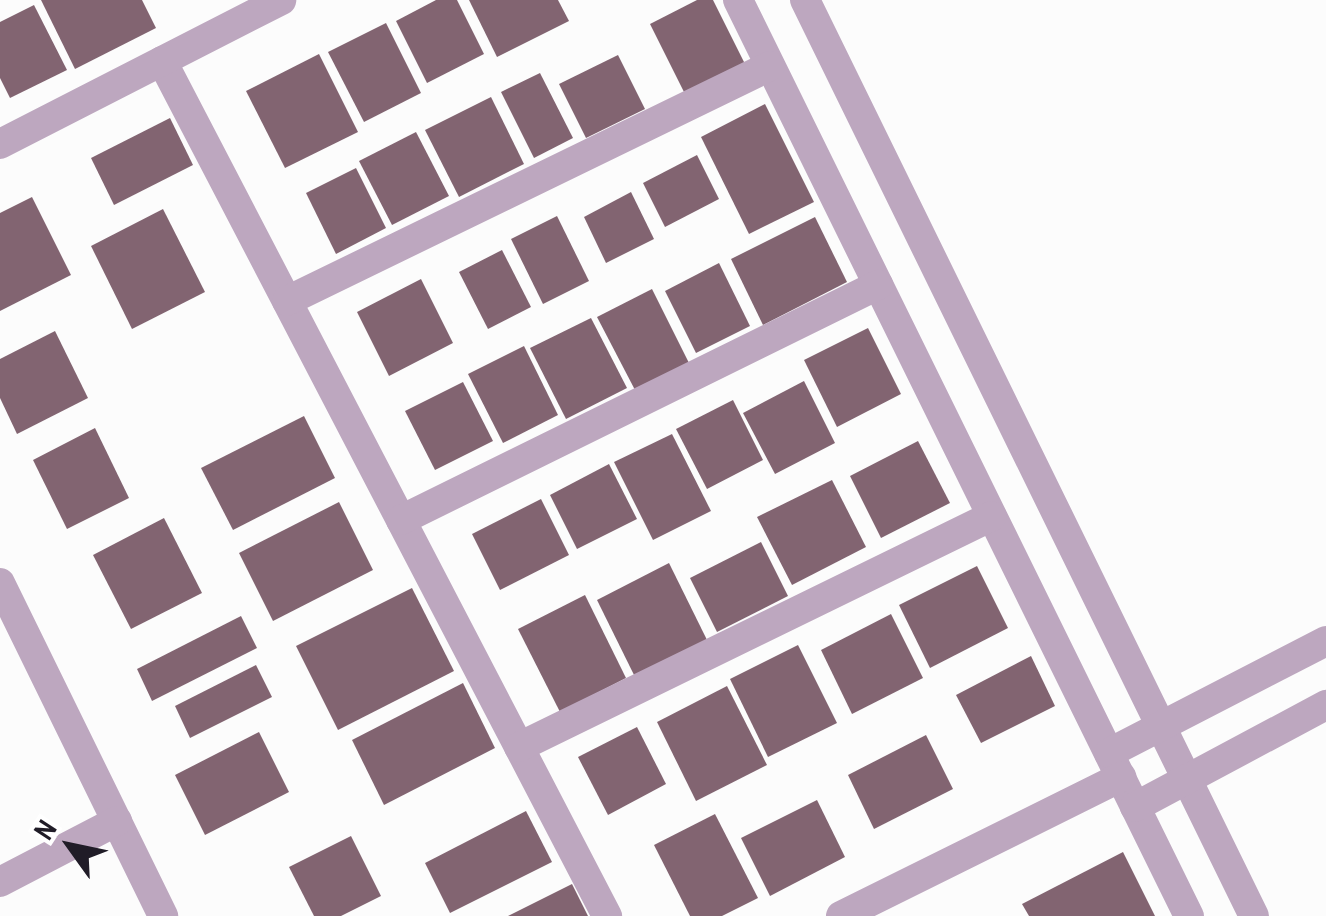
<!DOCTYPE html>
<style>
body{margin:0}
#map{position:relative;width:1326px;height:916px;overflow:hidden;background:#fcfcfc;font-family:"Archivo Narrow",sans-serif}
div>[style]{position:absolute}
[style*='--x']{left:calc(var(--x)*1px);top:calc(var(--y)*1px);width:calc(var(--w)*1px);rotate:calc(var(--a)*1deg)}
.building>*{inset:0;background:#826471}
.minor>*{height:30px;margin:-15px;padding:0 15px;transform-origin:15px;border-radius:15px;background:#bda7bf}
span{translate:-50% -50%;white-space:nowrap;text-align:center;line-height:1.15;-webkit-text-stroke:10px #fff;paint-order:stroke}
.north{position:absolute;left:20px;top:796px;width:100px;height:100px;-webkit-text-stroke:8px #fff;paint-order:stroke;rotate:303deg;font-size:28px;font-weight:700;line-height:40px;text-align:center;color:#201c27}
.north::after{content:'';display:block;margin:auto;width:35px;height:45px;background:#201c27;clip-path:polygon(50% 0,100% 100%,50% 72%,0 100%)}
</style>
<div id="map">
<div class="building">
<i style="clip-path:polygon(41px 0,142px 0,156px 28px,75px 69px)"></i>
<i style="clip-path:polygon(436px 0,457px 0,484px 54px,427px 83px,396px 21px)"></i>
<i style="clip-path:polygon(469px 0,558px 0,569px 21px,497px 57px)"></i>
<i style="clip-path:polygon(697px 0,713px 0,745px 64px,685px 94px,650px 24px)"></i>
<i style="clip-path:polygon(34px 5px,67px 70px,10px 98px,0 78px,0 22px)"></i>
<i style="clip-path:polygon(386px 23px,421px 93px,364px 122px,328px 52px)"></i>
<i style="clip-path:polygon(319px 54px,358px 132px,285px 168px,246px 91px)"></i>
<i style="clip-path:polygon(618px 55px,645px 109px,586px 138px,559px 84px)"></i>
<i style="clip-path:polygon(540px 73px,573px 138px,534px 158px,501px 92px)"></i>
<i style="clip-path:polygon(491px 97px,524px 164px,459px 197px,425px 130px)"></i>
<i style="clip-path:polygon(765px 104px,814px 202px,749px 234px,701px 137px)"></i>
<i style="clip-path:polygon(170px 118px,193px 165px,114px 205px,91px 158px)"></i>
<i style="clip-path:polygon(416px 132px,449px 196px,392px 225px,359px 161px)"></i>
<i style="clip-path:polygon(697px 155px,719px 199px,665px 227px,643px 183px)"></i>
<i style="clip-path:polygon(356px 168px,386px 228px,336px 254px,306px 193px)"></i>
<i style="clip-path:polygon(631px 192px,654px 239px,606px 263px,584px 217px)"></i>
<i style="clip-path:polygon(32px 197px,71px 275px,0 311px,0 213px)"></i>
<i style="clip-path:polygon(163px 209px,205px 292px,132px 329px,91px 246px)"></i>
<i style="clip-path:polygon(557px 216px,589px 281px,543px 304px,511px 239px)"></i>
<i style="clip-path:polygon(815px 217px,847px 282px,763px 325px,731px 259px)"></i>
<i style="clip-path:polygon(502px 250px,531px 307px,488px 329px,459px 272px)"></i>
<i style="clip-path:polygon(719px 263px,750px 326px,696px 353px,665px 291px)"></i>
<i style="clip-path:polygon(421px 279px,453px 343px,389px 376px,357px 312px)"></i>
<i style="clip-path:polygon(652px 289px,689px 363px,635px 390px,597px 317px)"></i>
<i style="clip-path:polygon(591px 318px,627px 388px,566px 419px,530px 348px)"></i>
<i style="clip-path:polygon(868px 328px,901px 394px,837px 427px,804px 360px)"></i>
<i style="clip-path:polygon(55px 331px,88px 398px,17px 434px,0 398px,0 359px)"></i>
<i style="clip-path:polygon(524px 346px,558px 415px,503px 443px,468px 374px)"></i>
<i style="clip-path:polygon(804px 381px,835px 443px,775px 474px,743px 413px)"></i>
<i style="clip-path:polygon(463px 382px,493px 441px,435px 470px,405px 411px)"></i>
<i style="clip-path:polygon(733px 400px,763px 460px,707px 489px,676px 429px)"></i>
<i style="clip-path:polygon(304px 416px,335px 478px,233px 530px,201px 468px)"></i>
<i style="clip-path:polygon(95px 428px,129px 498px,67px 529px,33px 460px)"></i>
<i style="clip-path:polygon(672px 434px,711px 511px,653px 540px,614px 462px)"></i>
<i style="clip-path:polygon(918px 441px,950px 503px,881px 538px,850px 476px)"></i>
<i style="clip-path:polygon(609px 464px,637px 519px,577px 549px,550px 495px)"></i>
<i style="clip-path:polygon(832px 480px,866px 547px,792px 585px,757px 517px)"></i>
<i style="clip-path:polygon(541px 499px,569px 555px,500px 590px,472px 534px)"></i>
<i style="clip-path:polygon(339px 502px,373px 570px,273px 621px,239px 553px)"></i>
<i style="clip-path:polygon(164px 518px,202px 593px,131px 629px,93px 555px)"></i>
<i style="clip-path:polygon(761px 542px,788px 596px,717px 632px,690px 578px)"></i>
<i style="clip-path:polygon(669px 563px,708px 642px,636px 679px,597px 600px)"></i>
<i style="clip-path:polygon(977px 566px,1008px 628px,930px 668px,899px 605px)"></i>
<i style="clip-path:polygon(412px 588px,454px 671px,338px 730px,296px 646px)"></i>
<i style="clip-path:polygon(585px 595px,626px 678px,560px 712px,518px 629px)"></i>
<i style="clip-path:polygon(891px 614px,923px 678px,852px 714px,821px 650px)"></i>
<i style="clip-path:polygon(241px 616px,257px 648px,152px 701px,137px 669px)"></i>
<i style="clip-path:polygon(798px 645px,837px 723px,768px 757px,730px 679px)"></i>
<i style="clip-path:polygon(1031px 656px,1055px 706px,981px 743px,956px 695px)"></i>
<i style="clip-path:polygon(256px 665px,272px 697px,190px 738px,175px 706px)"></i>
<i style="clip-path:polygon(463px 683px,495px 748px,384px 805px,352px 740px)"></i>
<i style="clip-path:polygon(727px 686px,767px 765px,696px 801px,657px 722px)"></i>
<i style="clip-path:polygon(637px 727px,666px 784px,608px 815px,578px 757px)"></i>
<i style="clip-path:polygon(259px 732px,289px 792px,205px 835px,175px 775px)"></i>
<i style="clip-path:polygon(926px 735px,953px 789px,874px 829px,848px 775px)"></i>
<i style="clip-path:polygon(817px 800px,845px 857px,770px 896px,741px 838px)"></i>
<i style="clip-path:polygon(526px 811px,552px 862px,450px 913px,425px 863px)"></i>
<i style="clip-path:polygon(715px 814px,758px 898px,722px 916px,690px 916px,654px 845px)"></i>
<i style="clip-path:polygon(351px 836px,381px 896px,341px 916px,314px 916px,289px 867px)"></i>
<i style="clip-path:polygon(1123px 852px,1155px 916px,1029px 916px,1022px 904px)"></i>
<i style="clip-path:polygon(572px 884px,588px 916px,508px 916px)"></i>
</div>
<div class="minor">
<i style="--x:738;--y:0;--w:1021;--a:63.79"></i>
<i style="--x:805;--y:0;--w:1020;--a:63.89"></i>
<i style="--x:162;--y:61;--w:964;--a:62.5"></i>
<i style="--x:0;--y:144;--w:316;--a:-27.1"></i>
<i style="--x:287;--y:301;--w:537;--a:-25.94"></i>
<i style="--x:401;--y:520;--w:532;--a:-26.23"></i>
<i style="--x:0;--y:583;--w:371;--a:63.9"></i>
<i style="--x:519;--y:747;--w:526;--a:-26.03"></i>
<i style="--x:1109;--y:753;--w:244;--a:-27.3"></i>
<i style="--x:1135;--y:807;--w:217;--a:-28.1"></i>
<i style="--x:0;--y:882;--w:132;--a:-27.5"></i>
<i style="--x:841;--y:916;--w:313;--a:-26.4"></i>
</div>
<div class="north">N</div>
</div>
